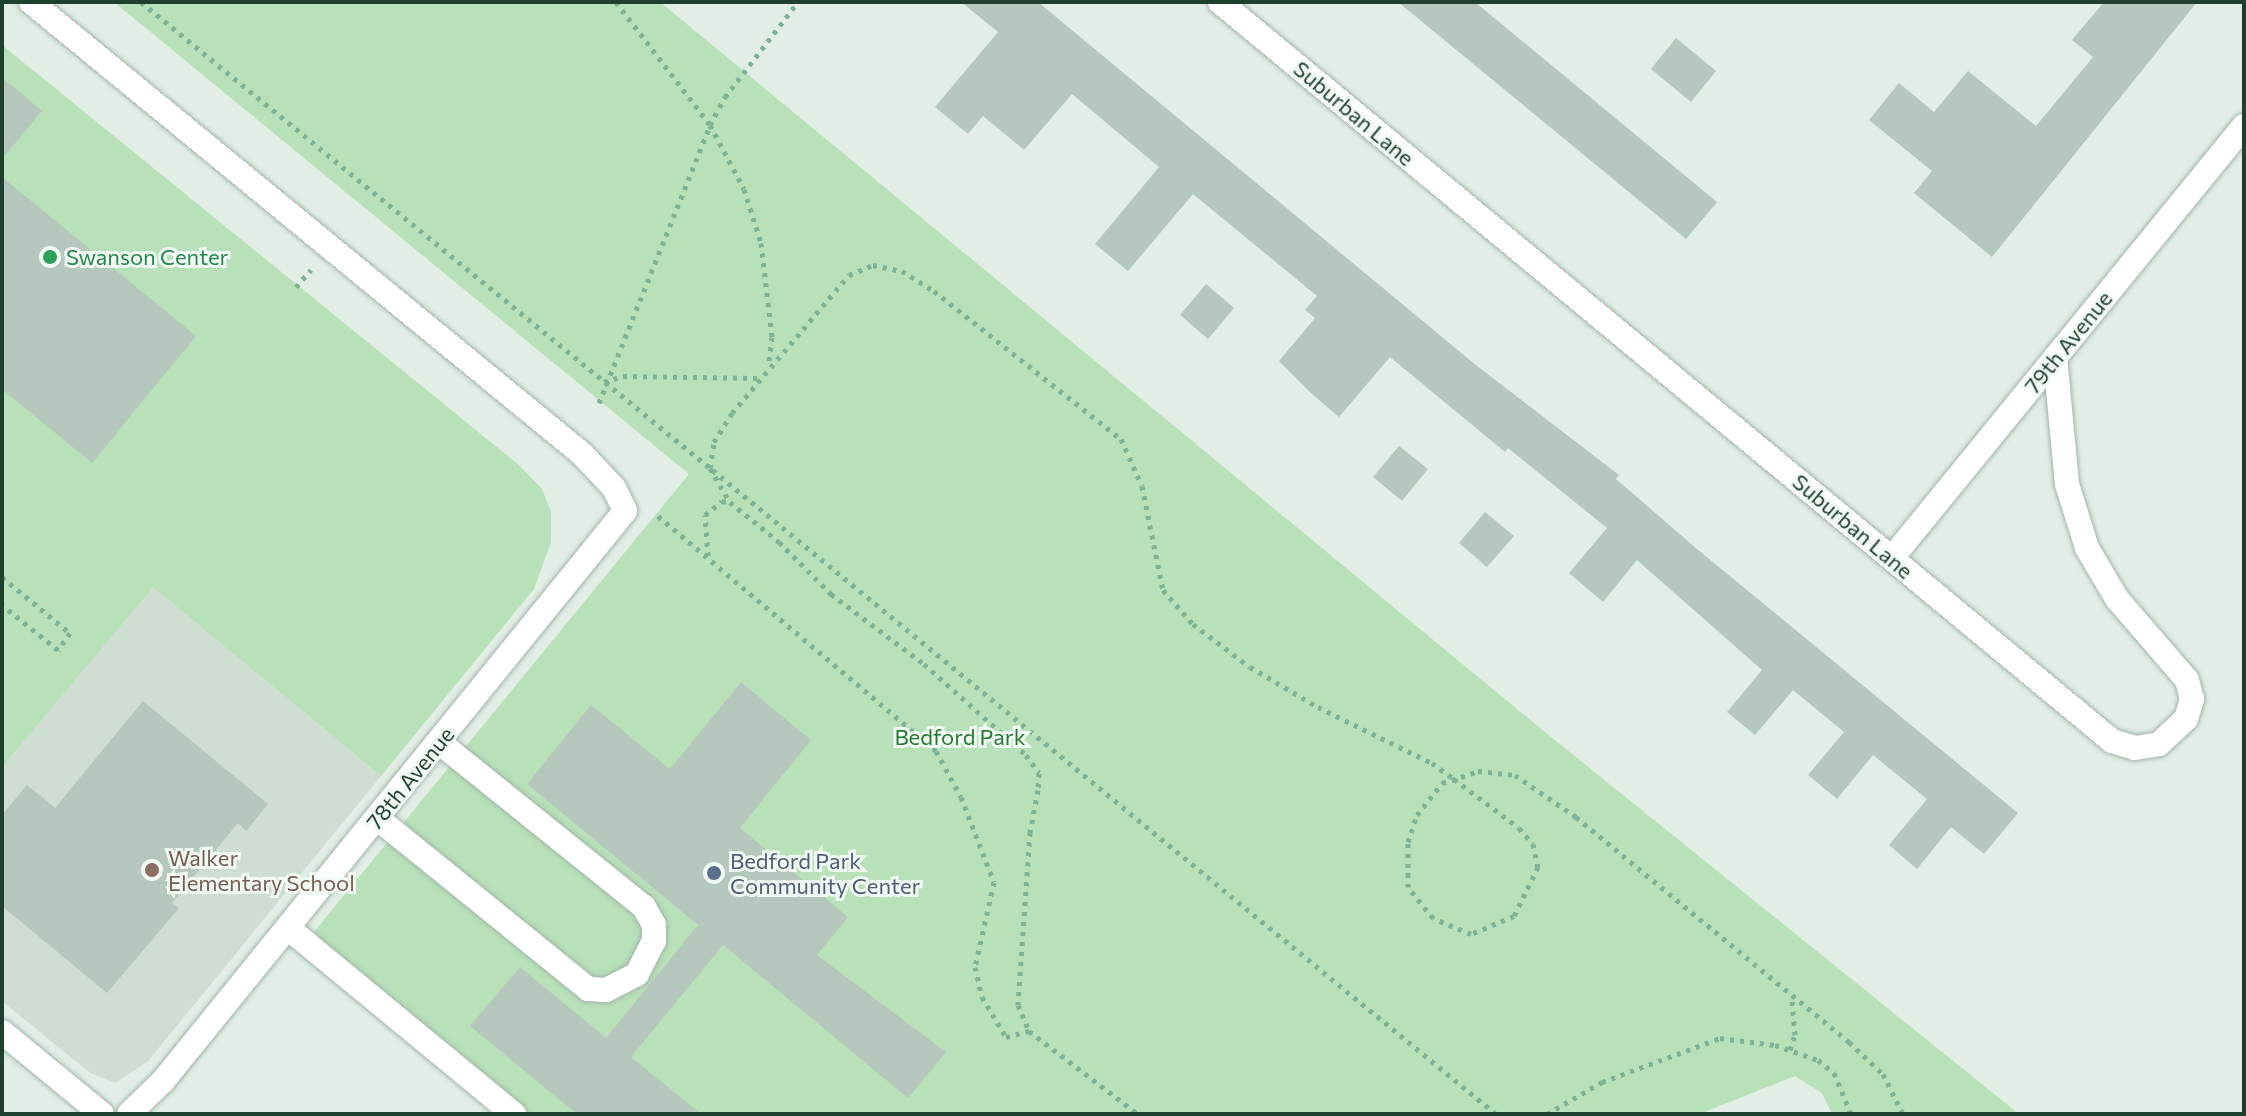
<!DOCTYPE html>
<style>
body{margin:0}
#map{position:relative;width:2246px;height:1116px;overflow:hidden;background:#e1ede5;font-family:Commissioner,sans-serif}
div>[style]{position:absolute}
[style*='--x']{left:calc(var(--x)*1px);top:calc(var(--y)*1px);width:calc(var(--w)*1px);rotate:calc(var(--a)*1deg)}
.built>*{inset:0;background:#cfddd3}
.green>*{inset:0;background:#b8e0b9}
.building>*{inset:0;background:#b6c8bd}
.path>*{height:5px;margin-top:-2.5px;transform-origin:0;background:repeating-linear-gradient(90deg,#7eb396 0 4px,transparent 0 10px)}
.roads{filter:drop-shadow(0 0 2px #a3b5ab) drop-shadow(0 0 2px #a3b5ab)}
.minor>*{height:24px;margin:-12px;padding:0 12px;transform-origin:12px;border-radius:12px;background:#fff}
.dots>*{width:22px;height:22px;translate:-50% -50%;box-sizing:border-box;border:4px solid #f1f9f3;border-radius:50%}
span{translate:-50% -50%;white-space:nowrap;text-align:center;line-height:1.15;-webkit-text-stroke:6px #f1f9f3;paint-order:stroke}
.street-label{font-size:22px;color:#1f3f2f}
.leisure-label{font-size:22px;color:#27864d}
.left{translate:0 -50%;text-align:left}
.park-label{font-size:22px;color:#267933}
.education-label{font-size:22px;color:#785e54}
.service-label{font-size:22px;color:#4e5e75}
.frame{position:absolute;inset:0;border:4px solid #1f3f2f;pointer-events:none}
</style>
<div id="map">
<div class="built">
<i style="clip-path:polygon(152px 586px,381px 776px,148px 1061px,116px 1083px,90px 1073px,2px 1001px,2px 767px)"></i>
</div>
<div class="green">
<i style="clip-path:polygon(114px 2px,660px 2px,1551px 737px,2019px 1114px,1832px 1114px,1822px 1093px,1795px 1076px,1699px 1114px,528px 1114px,329px 951px,314px 932px,689px 474px)"></i>
<i style="clip-path:polygon(2px 45px,520px 466px,542px 489px,551px 512px,551px 542px,534px 589px,381px 776px,153px 587px,2px 767px)"></i>
</div>
<div class="building">
<i style="clip-path:polygon(961px 2px,1038px 2px,1477px 366px,1619px 475px,1616px 479px,1697px 549px,2018px 813px,1984px 854px,1951px 827px,1917px 869px,1889px 845px,1927px 799px,1873px 755px,1837px 799px,1808px 775px,1844px 732px,1793px 690px,1755px 735px,1727px 712px,1762px 670px,1637px 560px,1603px 602px,1569px 573px,1607px 528px,1508px 448px,1505px 452px,1390px 357px,1339px 417px,1311px 393px,1279px 361px,1315px 318px,1305px 310px,1317px 296px,1193px 194px,1128px 271px,1095px 244px,1159px 167px,1072px 94px,1024px 150px,983px 116px,968px 134px,935px 107px,998px 32px)"></i>
<i style="clip-path:polygon(1398px 2px,1475px 2px,1717px 202px,1686px 239px)"></i>
<i style="clip-path:polygon(2104px 2px,2197px 2px,1992px 257px,1914px 193px,1932px 171px,1869px 120px,1899px 83px,1934px 112px,1968px 71px,2036px 126px,2093px 57px,2072px 40px)"></i>
<i style="clip-path:polygon(1676px 38px,1716px 71px,1691px 102px,1651px 69px)"></i>
<i style="clip-path:polygon(2px 77px,42px 111px,2px 159px)"></i>
<i style="clip-path:polygon(2px 177px,196px 336px,92px 463px,2px 389px)"></i>
<i style="clip-path:polygon(1206px 284px,1234px 308px,1208px 339px,1180px 315px)"></i>
<i style="clip-path:polygon(1399px 446px,1428px 469px,1402px 501px,1373px 477px)"></i>
<i style="clip-path:polygon(1485px 512px,1514px 536px,1487px 567px,1459px 543px)"></i>
<i style="clip-path:polygon(741px 682px,811px 740px,740px 828px,848px 917px,817px 955px,946px 1052px,908px 1098px,723px 945px,631px 1057px,701px 1114px,577px 1114px,470px 1026px,520px 967px,606px 1038px,698px 925px,527px 784px,591px 705px,670px 769px)"></i>
<i style="clip-path:polygon(143px 701px,268px 804px,246px 831px,238px 823px,172px 903px,179px 908px,107px 993px,2px 906px,2px 815px,27px 785px,55px 808px)"></i>
</div>
<div class="path">
<i style="--x:141;--y:2;--w:735;--a:39.32"></i>
<i style="--x:710;--y:468;--w:39;--a:60"></i>
<i style="--x:730;--y:502;--w:63;--a:39.2"></i>
<i style="--x:779;--y:542;--w:74;--a:45"></i>
<i style="--x:831;--y:594;--w:116;--a:37"></i>
<i style="--x:924;--y:664;--w:137;--a:41.7"></i>
<i style="--x:1026;--y:755;--w:22;--a:54"></i>
<i style="--x:1039;--y:773;--w:17;--a:93"></i>
<i style="--x:1038;--y:790;--w:43;--a:100.8"></i>
<i style="--x:1030;--y:832;--w:173;--a:94"></i>
<i style="--x:1018;--y:1005;--w:28;--a:67"></i>
<i style="--x:1029;--y:1031;--w:137;--a:37.3"></i>
<i style="--x:616;--y:2;--w:155;--a:52.6"></i>
<i style="--x:710;--y:125;--w:72;--a:62"></i>
<i style="--x:744;--y:189;--w:57;--a:72.5"></i>
<i style="--x:761;--y:243;--w:95;--a:83.3"></i>
<i style="--x:772;--y:337;--w:24;--a:97"></i>
<i style="--x:296;--y:287;--w:23;--a:-49"></i>
<i style="--x:604;--y:382;--w:20;--a:-18"></i>
<i style="--x:623;--y:376;--w:134;--a:0.9"></i>
<i style="--x:599;--y:403;--w:299;--a:-68.2"></i>
<i style="--x:710;--y:125;--w:32;--a:-62"></i>
<i style="--x:725;--y:97;--w:120;--a:-52.5"></i>
<i style="--x:658;--y:516;--w:364;--a:40.2"></i>
<i style="--x:936;--y:751;--w:52;--a:61.5"></i>
<i style="--x:961;--y:797;--w:91;--a:68.8"></i>
<i style="--x:994;--y:882;--w:87;--a:102.6"></i>
<i style="--x:975;--y:967;--w:31;--a:77"></i>
<i style="--x:982;--y:997;--w:47;--a:59"></i>
<i style="--x:1006;--y:1037;--w:24;--a:-15"></i>
<i style="--x:708;--y:556;--w:41;--a:-94.2"></i>
<i style="--x:705;--y:515;--w:22;--a:-39"></i>
<i style="--x:722;--y:501;--w:7;--a:8"></i>
<i style="--x:2;--y:577;--w:88;--a:39.5"></i>
<i style="--x:70;--y:633;--w:21;--a:125"></i>
<i style="--x:58;--y:650;--w:72;--a:-141.2"></i>
<i style="--x:1790;--y:1050;--w:16;--a:-72"></i>
<i style="--x:1795;--y:1035;--w:38;--a:-95"></i>
<i style="--x:1496;--y:1114;--w:1017;--a:-140.58"></i>
<i style="--x:710;--y:468;--w:26;--a:-81"></i>
<i style="--x:714;--y:442;--w:34;--a:-58"></i>
<i style="--x:732;--y:413;--w:181;--a:-49.7"></i>
<i style="--x:849;--y:275;--w:26;--a:-23"></i>
<i style="--x:873;--y:265;--w:30;--a:12"></i>
<i style="--x:902;--y:271;--w:38;--a:32"></i>
<i style="--x:934;--y:291;--w:238;--a:38.4"></i>
<i style="--x:1121;--y:439;--w:51;--a:65.9"></i>
<i style="--x:1142;--y:486;--w:106;--a:78.6"></i>
<i style="--x:1163;--y:590;--w:45;--a:48.6"></i>
<i style="--x:1193;--y:624;--w:71;--a:37"></i>
<i style="--x:1250;--y:667;--w:79;--a:30.5"></i>
<i style="--x:1318;--y:707;--w:127;--a:26.2"></i>
<i style="--x:1432;--y:763;--w:27;--a:36"></i>
<i style="--x:1454;--y:779;--w:50;--a:36.9"></i>
<i style="--x:1494;--y:809;--w:31;--a:37"></i>
<i style="--x:1519;--y:828;--w:21;--a:49"></i>
<i style="--x:1533;--y:844;--w:24;--a:78"></i>
<i style="--x:1538;--y:867;--w:55;--a:116.1"></i>
<i style="--x:1514;--y:916;--w:47;--a:157.3"></i>
<i style="--x:1471;--y:934;--w:41;--a:-157.2"></i>
<i style="--x:1433;--y:918;--w:40;--a:-129"></i>
<i style="--x:1408;--y:887;--w:45;--a:-90"></i>
<i style="--x:1408;--y:842;--w:28;--a:-72"></i>
<i style="--x:1417;--y:815;--w:41;--a:-52"></i>
<i style="--x:1442;--y:783;--w:38;--a:-18"></i>
<i style="--x:1478;--y:771;--w:37;--a:6"></i>
<i style="--x:1515;--y:775;--w:74;--a:34.5"></i>
<i style="--x:1576;--y:817;--w:354;--a:39.5"></i>
<i style="--x:1849;--y:1042;--w:47;--a:43.3"></i>
<i style="--x:1883;--y:1074;--w:45;--a:63.4"></i>
<i style="--x:1547;--y:1114;--w:64;--a:-30.2"></i>
<i style="--x:1602;--y:1082;--w:126;--a:-20.4"></i>
<i style="--x:1720;--y:1038;--w:55;--a:7.3"></i>
<i style="--x:1775;--y:1045;--w:46;--a:19.2"></i>
<i style="--x:1818;--y:1060;--w:21;--a:39"></i>
<i style="--x:1834;--y:1073;--w:44;--a:67.5"></i>
</div>
<div class="roads">
<div class="minor">
<i style="--x:31;--y:2;--w:713;--a:39.36"></i>
<i style="--x:582;--y:454;--w:47;--a:46.7"></i>
<i style="--x:614;--y:488;--w:25;--a:64"></i>
<i style="--x:625;--y:511;--w:734;--a:129.03"></i>
<i style="--x:163;--y:1081;--w:47;--a:135.9"></i>
<i style="--x:1220;--y:2;--w:1158;--a:39.64"></i>
<i style="--x:2112;--y:741;--w:24;--a:17"></i>
<i style="--x:2135;--y:748;--w:24;--a:-9"></i>
<i style="--x:2159;--y:744;--w:37;--a:-43"></i>
<i style="--x:2186;--y:719;--w:21;--a:-73"></i>
<i style="--x:2192;--y:699;--w:20;--a:-105"></i>
<i style="--x:2187;--y:680;--w:107;--a:-130.8"></i>
<i style="--x:2117;--y:599;--w:59;--a:-120.5"></i>
<i style="--x:2087;--y:548;--w:67;--a:-107.4"></i>
<i style="--x:2067;--y:484;--w:127;--a:-95.4"></i>
<i style="--x:1892;--y:558;--w:557;--a:-50.83"></i>
<i style="--x:377;--y:818;--w:272;--a:39"></i>
<i style="--x:588;--y:989;--w:18;--a:3"></i>
<i style="--x:606;--y:990;--w:35;--a:-27"></i>
<i style="--x:637;--y:974;--w:37;--a:-63"></i>
<i style="--x:654;--y:941;--w:16;--a:-90"></i>
<i style="--x:654;--y:925;--w:21;--a:-119"></i>
<i style="--x:644;--y:907;--w:263;--a:-141.2"></i>
<i style="--x:288;--y:928;--w:293;--a:39.5"></i>
<i style="--x:2;--y:1032;--w:129;--a:39.4"></i>
</div>
</div>
<div class="dots">
<i style="left:50px;top:257px;background:#2e9e5b"></i>
<i style="left:152px;top:870px;background:#8d6e63"></i>
<i style="left:714px;top:873px;background:#5c6f8a"></i>
</div>
<div class="street-label">
<span style="left:1354px;top:113px;rotate:40deg">Suburban Lane</span>
<span style="left:2068px;top:342px;rotate:-51deg">79th Avenue</span>
<span style="left:1853px;top:526px;rotate:40deg">Suburban Lane</span>
<span style="left:410px;top:778px;rotate:-51deg">78th Avenue</span>
</div>
<div class="leisure-label">
<span class="left" style="left:66px;top:257px">Swanson Center</span>
</div>
<div class="park-label">
<span style="left:960px;top:737px">Bedford Park</span>
</div>
<div class="education-label">
<span class="left" style="left:168px;top:870px">Walker<br>Elementary School</span>
</div>
<div class="service-label">
<span class="left" style="left:730px;top:873px">Bedford Park<br>Community Center</span>
</div>
<div class="frame"></div>
</div>
